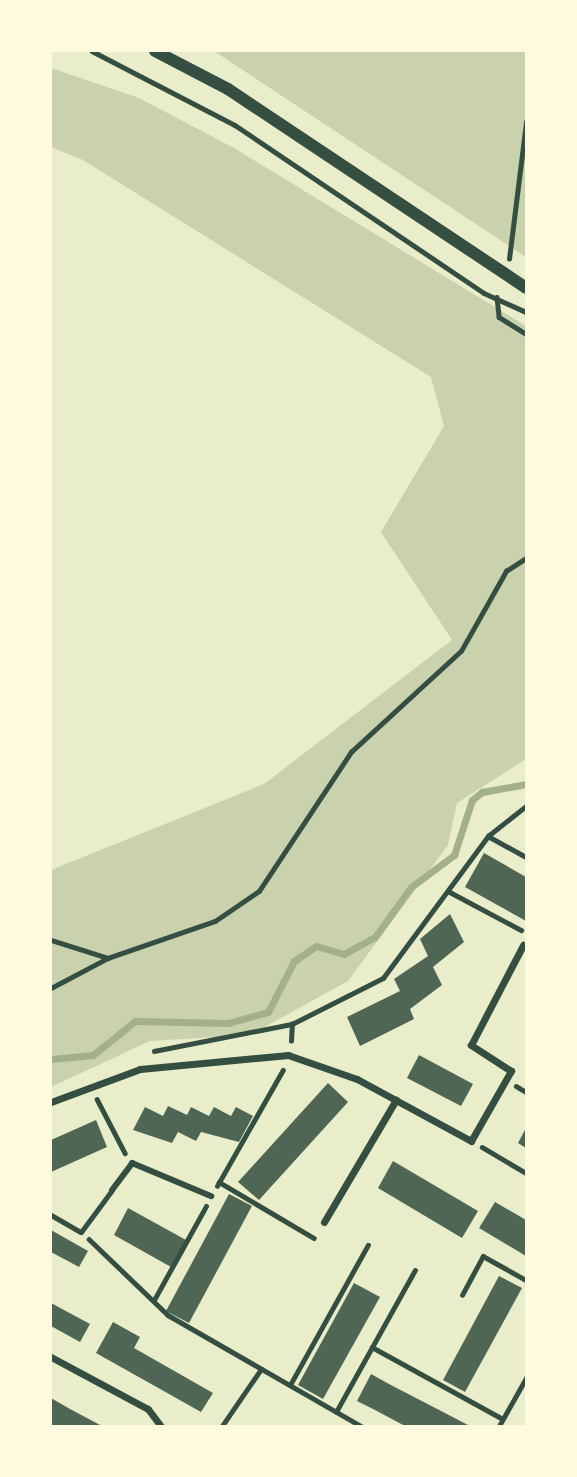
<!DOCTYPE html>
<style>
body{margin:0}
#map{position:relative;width:577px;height:1477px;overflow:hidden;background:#e9edc9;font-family:"Fira Sans",sans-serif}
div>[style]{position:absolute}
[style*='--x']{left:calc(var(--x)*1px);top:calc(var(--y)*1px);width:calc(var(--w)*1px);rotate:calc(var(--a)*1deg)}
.green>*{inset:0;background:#cad2ad}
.stream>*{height:7px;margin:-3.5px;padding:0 3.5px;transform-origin:3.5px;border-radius:3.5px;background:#a3b18a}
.building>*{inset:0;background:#4f6655}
.path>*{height:4.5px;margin:-2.25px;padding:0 2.25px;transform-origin:2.25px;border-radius:2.25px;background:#344e41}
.service>*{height:5px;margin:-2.5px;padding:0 2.5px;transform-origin:2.5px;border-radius:2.5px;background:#344e41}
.pedestrian>*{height:6px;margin:-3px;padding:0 3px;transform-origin:3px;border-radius:3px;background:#344e41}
.minor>*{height:7px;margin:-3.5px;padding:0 3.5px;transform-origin:3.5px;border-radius:3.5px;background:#344e41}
.tertiary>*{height:12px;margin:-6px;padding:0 6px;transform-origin:6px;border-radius:6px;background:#344e41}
span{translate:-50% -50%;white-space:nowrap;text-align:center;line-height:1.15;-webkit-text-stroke:5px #fefae0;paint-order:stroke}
.frame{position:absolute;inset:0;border:52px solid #fefae0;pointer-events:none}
</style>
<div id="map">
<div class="green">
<i style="clip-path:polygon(214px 51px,526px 51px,526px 257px)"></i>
<i style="clip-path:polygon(51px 68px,139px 98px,234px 148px,526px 326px,526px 759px,457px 803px,448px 845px,348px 981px,250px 1035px,150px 1041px,51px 1087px,51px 870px,264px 784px,452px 640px,381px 532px,444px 426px,431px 377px,83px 160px,51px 147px)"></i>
</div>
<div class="stream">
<i style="--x:51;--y:1059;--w:42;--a:-5.4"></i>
<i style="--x:93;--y:1055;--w:54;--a:-39"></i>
<i style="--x:135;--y:1021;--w:93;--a:1.2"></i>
<i style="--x:228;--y:1023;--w:41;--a:-15.4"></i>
<i style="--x:268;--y:1012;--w:57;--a:-63"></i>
<i style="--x:294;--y:961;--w:27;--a:-34"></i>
<i style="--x:316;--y:946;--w:29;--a:16"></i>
<i style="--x:344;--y:954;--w:35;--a:-29"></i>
<i style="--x:375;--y:937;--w:62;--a:-54.2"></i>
<i style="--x:411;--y:887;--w:54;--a:-36.7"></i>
<i style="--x:454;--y:855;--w:58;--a:-71.9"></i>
<i style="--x:472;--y:800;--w:13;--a:-39"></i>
<i style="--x:482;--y:792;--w:45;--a:-10.3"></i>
</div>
<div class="building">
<i style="clip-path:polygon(484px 853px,526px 877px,526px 921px,465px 887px)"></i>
<i style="clip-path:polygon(450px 914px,464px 942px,433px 967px,442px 985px,410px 1009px,414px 1019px,360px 1046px,347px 1017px,400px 991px,394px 979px,428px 956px,420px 939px)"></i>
<i style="clip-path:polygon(419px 1055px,473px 1084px,461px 1106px,407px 1078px)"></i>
<i style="clip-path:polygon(328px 1083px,348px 1102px,259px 1200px,238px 1182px)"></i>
<i style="clip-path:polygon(168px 1106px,187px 1115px,191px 1107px,209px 1116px,214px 1107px,231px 1116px,236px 1107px,253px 1116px,239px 1142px,201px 1132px,196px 1141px,178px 1132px,172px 1143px,133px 1130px,145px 1107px,163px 1116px)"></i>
<i style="clip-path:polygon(96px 1120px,107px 1147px,51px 1172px,51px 1140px)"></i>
<i style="clip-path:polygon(526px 1128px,526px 1148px,518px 1143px)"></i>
<i style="clip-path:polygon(393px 1161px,478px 1211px,462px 1238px,378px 1188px)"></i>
<i style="clip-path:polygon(229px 1194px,252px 1206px,189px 1323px,166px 1311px)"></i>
<i style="clip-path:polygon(495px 1202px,526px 1220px,526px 1256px,479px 1228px)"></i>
<i style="clip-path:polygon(128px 1208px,186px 1240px,171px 1267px,114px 1235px)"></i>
<i style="clip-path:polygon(51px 1230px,88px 1251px,79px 1267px,51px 1252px)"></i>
<i style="clip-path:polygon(499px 1276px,522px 1288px,465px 1392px,443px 1380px)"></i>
<i style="clip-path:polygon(354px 1283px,380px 1297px,323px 1399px,298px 1385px)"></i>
<i style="clip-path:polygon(51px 1303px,90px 1324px,80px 1342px,51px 1326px)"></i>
<i style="clip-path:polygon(113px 1322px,140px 1337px,134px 1348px,213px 1393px,201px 1412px,96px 1353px)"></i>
<i style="clip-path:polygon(371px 1374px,389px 1384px,470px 1426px,405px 1426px,375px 1410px,357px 1401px)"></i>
<i style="clip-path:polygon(51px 1398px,70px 1409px,102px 1426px,51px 1426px)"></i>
</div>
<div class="path">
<i style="--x:92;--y:51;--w:161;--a:27.4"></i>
<i style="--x:235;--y:125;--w:300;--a:34"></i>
<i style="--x:484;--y:293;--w:46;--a:24.3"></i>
<i style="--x:509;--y:259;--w:138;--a:-82.9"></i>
<i style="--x:497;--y:297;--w:20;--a:84"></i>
<i style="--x:499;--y:317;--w:32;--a:32"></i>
<i style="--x:488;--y:836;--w:43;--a:28.9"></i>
<i style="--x:448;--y:891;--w:83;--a:28.1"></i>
<i style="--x:51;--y:940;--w:60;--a:17.5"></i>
<i style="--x:108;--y:958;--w:113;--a:-19.1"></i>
<i style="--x:215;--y:921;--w:53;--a:-34.3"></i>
<i style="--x:259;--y:891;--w:167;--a:-56.5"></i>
<i style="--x:351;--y:752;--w:149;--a:-42.6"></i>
<i style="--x:461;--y:651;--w:92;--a:-60.6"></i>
<i style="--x:506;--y:571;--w:24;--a:-33"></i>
<i style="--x:51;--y:988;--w:64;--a:-27.8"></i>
<i style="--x:291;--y:1041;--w:17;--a:-87"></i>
<i style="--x:154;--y:1051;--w:141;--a:-11.1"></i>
<i style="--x:292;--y:1024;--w:102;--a:-26.8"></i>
<i style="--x:383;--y:978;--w:177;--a:-53.5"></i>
<i style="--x:488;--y:836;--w:48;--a:-38.3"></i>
<i style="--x:516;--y:1086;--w:12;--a:31"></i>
<i style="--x:97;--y:1099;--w:61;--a:62.6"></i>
<i style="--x:482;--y:1147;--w:51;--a:30.6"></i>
<i style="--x:219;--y:1182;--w:110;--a:30.5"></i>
<i style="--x:217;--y:1186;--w:133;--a:-60.4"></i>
<i style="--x:89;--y:1239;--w:110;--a:43.9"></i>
<i style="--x:168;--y:1315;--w:223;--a:29.9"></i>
<i style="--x:462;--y:1295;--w:44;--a:-61.7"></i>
<i style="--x:483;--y:1256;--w:49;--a:29.2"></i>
<i style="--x:154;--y:1300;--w:107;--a:-61"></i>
<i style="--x:372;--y:1347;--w:149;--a:28.8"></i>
<i style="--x:290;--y:1385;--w:160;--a:-60.9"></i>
<i style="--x:336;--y:1412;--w:162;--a:-60.9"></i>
<i style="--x:222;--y:1426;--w:69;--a:-55.6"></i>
<i style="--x:499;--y:1426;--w:55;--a:-60.6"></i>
</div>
<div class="service">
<i style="--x:51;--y:1215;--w:34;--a:30"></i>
<i style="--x:81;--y:1232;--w:52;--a:-53.6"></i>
</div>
<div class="pedestrian">
<i style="--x:112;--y:1190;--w:34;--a:-53"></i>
<i style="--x:132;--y:1163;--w:86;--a:22.7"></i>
</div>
<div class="minor">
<i style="--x:51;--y:1102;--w:95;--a:-20.3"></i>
<i style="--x:140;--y:1069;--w:149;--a:-5.4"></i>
<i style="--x:288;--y:1055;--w:73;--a:19.2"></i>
<i style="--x:357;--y:1079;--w:130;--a:28.5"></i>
<i style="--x:471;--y:1141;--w:81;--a:-60.3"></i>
<i style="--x:511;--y:1071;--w:48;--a:-147"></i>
<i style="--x:471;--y:1045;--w:113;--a:-62.5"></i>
<i style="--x:324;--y:1222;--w:142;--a:-59.5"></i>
<i style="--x:51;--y:1357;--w:110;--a:28.2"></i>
<i style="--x:148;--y:1409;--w:21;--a:53"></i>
</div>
<div class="tertiary">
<i style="--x:155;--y:51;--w:82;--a:27.5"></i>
<i style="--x:228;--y:89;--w:358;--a:33.7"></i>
</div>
<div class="frame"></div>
</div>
